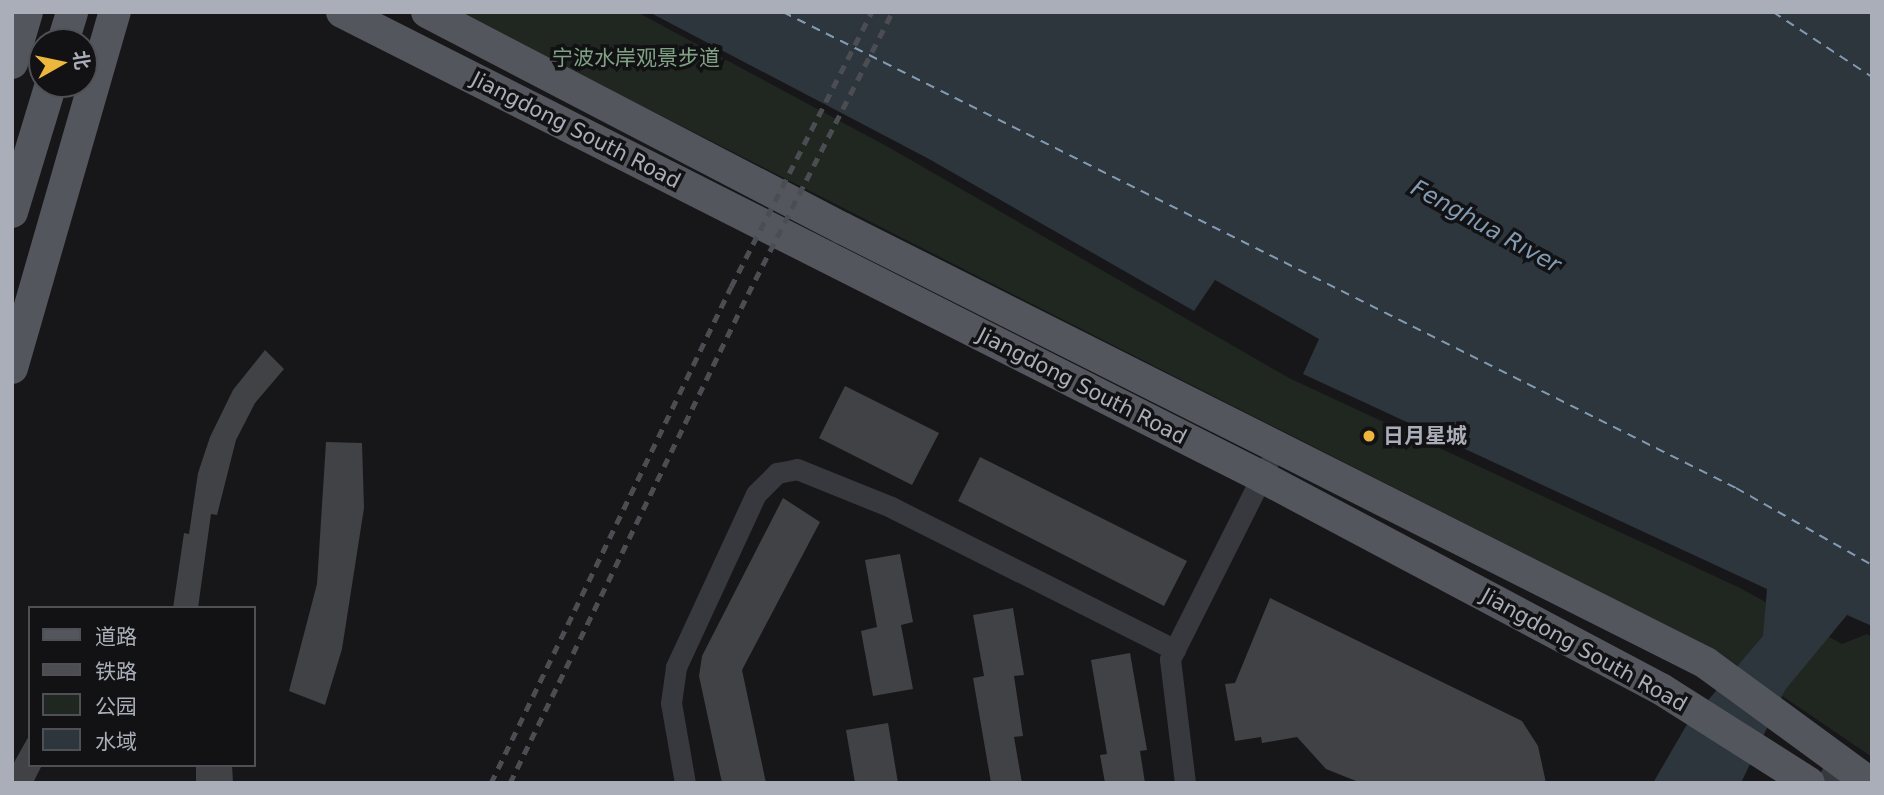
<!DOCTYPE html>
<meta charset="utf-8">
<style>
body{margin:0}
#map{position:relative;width:1884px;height:795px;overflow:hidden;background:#171719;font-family:"DejaVu Sans","Noto Sans SC",sans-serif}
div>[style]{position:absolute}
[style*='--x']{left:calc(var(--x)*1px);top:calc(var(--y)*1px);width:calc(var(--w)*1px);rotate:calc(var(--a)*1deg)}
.green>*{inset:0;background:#1f2720}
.water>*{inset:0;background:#2d353d}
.ferry>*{height:2px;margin-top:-1px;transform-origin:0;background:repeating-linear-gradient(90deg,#829ab2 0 9px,transparent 0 16px)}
.building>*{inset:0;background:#414246}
.street>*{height:21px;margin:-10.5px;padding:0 10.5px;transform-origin:10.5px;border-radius:10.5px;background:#38393e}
.primary>*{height:32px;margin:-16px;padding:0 16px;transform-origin:16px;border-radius:16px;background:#54565d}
.rail>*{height:5px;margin-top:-2.5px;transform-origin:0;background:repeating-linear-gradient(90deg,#4b4d53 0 9px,transparent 0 16px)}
.dots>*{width:19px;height:19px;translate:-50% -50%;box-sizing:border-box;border:4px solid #121214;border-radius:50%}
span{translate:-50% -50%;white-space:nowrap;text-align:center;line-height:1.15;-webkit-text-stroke:7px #121214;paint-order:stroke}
.park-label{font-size:21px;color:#81a385}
.street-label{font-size:21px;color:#aaaeb8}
.poi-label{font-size:21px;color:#aaaeb8;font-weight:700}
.left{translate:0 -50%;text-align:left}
.water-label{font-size:23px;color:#829ab2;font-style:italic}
.frame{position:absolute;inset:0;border:14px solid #aaaeb8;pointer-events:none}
.legend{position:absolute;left:28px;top:606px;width:228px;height:161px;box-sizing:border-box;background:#121214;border:2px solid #4f5056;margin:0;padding:9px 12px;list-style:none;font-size:21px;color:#aaaeb8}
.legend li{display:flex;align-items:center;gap:14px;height:35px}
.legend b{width:35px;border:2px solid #4f5056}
.north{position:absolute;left:28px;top:28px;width:70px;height:70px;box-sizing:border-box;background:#121214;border:2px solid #4f5056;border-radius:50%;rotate:81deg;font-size:19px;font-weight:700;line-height:28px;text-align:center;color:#aaaeb8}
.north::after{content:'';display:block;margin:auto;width:24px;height:32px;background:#ecb73c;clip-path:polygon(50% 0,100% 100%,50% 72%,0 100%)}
</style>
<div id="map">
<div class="green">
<i style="clip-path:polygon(457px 12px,637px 12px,890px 148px,1289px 378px,1740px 588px,1842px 644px,1867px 634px,1872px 637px,1872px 757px,1718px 652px)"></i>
</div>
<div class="water">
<i style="clip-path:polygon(649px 12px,1872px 12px,1872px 626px,1847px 615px,1785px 690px,1741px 783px,1653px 783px,1686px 726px,1763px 636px,1767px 589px,1303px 374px,1319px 339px,1215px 280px,1194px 311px,929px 159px)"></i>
</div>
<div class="ferry">
<i style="--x:783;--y:12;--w:1065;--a:26.54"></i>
<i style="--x:1736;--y:488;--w:156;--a:29.5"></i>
<i style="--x:1773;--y:12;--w:118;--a:33.3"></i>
</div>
<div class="building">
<i style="clip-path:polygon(265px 350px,284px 369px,255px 403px,236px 440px,217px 515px,211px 514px,198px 608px,173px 608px,184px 533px,189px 534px,198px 473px,210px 437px,233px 390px)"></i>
<i style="clip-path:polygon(845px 386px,939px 433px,912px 485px,819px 438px)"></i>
<i style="clip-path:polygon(326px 442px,362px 443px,364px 508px,342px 649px,325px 705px,289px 691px,317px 584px)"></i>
<i style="clip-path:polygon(980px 457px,1187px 561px,1164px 606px,958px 501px)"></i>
<i style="clip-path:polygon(783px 498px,820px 522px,742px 670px,766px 783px,722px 783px,699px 676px,702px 656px)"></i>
<i style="clip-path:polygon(900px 554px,913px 622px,901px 625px,913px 689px,873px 696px,861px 631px,877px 627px,865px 560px)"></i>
<i style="clip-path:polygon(1270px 598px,1522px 721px,1538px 746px,1546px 783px,1361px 783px,1326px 769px,1297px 737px,1262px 743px,1261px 737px,1235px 741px,1225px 684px,1235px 683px)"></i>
<i style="clip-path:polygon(1013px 608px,1024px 675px,1014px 676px,1023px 736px,1014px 737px,1022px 783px,991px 783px,973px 678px,984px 676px,973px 615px)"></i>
<i style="clip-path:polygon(1130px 653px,1147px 750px,1140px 751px,1145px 783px,1105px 783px,1100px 755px,1107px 754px,1091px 660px)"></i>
<i style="clip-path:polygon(888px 723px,898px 783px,855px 783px,846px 730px)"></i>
<i style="clip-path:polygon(30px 734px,30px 765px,42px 765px,33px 783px,12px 783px,12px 766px)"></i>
<i style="clip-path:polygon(196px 765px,232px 765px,233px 783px,196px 783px)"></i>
</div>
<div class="street">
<i style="--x:685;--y:783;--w:81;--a:-99.9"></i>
<i style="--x:671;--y:703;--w:36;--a:-82"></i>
<i style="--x:676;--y:667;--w:191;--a:-65.2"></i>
<i style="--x:756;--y:494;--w:30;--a:-45"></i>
<i style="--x:777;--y:473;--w:20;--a:-11"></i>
<i style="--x:797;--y:469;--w:101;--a:22"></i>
<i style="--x:891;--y:507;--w:318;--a:26.7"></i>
<i style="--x:1185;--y:783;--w:125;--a:-96.9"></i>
<i style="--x:1170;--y:659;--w:216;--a:-63.3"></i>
<i style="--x:1826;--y:783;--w:24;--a:-60"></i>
</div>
<div class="primary">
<i style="--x:342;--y:12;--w:1031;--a:26.81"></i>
<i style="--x:1262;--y:477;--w:452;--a:28"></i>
<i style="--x:1661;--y:689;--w:175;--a:32.4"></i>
<i style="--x:427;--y:12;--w:468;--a:27.5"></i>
<i style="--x:842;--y:228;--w:967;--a:26.72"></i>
<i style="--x:1706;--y:663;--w:203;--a:36.2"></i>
<i style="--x:63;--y:42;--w:31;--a:-73"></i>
<i style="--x:12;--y:63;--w:53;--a:-73.6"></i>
<i style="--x:12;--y:212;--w:134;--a:-73.1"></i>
<i style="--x:12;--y:368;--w:371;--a:-73.9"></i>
</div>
<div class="rail">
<i style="--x:491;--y:783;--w:551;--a:-64.18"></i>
<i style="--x:731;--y:287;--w:309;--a:-62.9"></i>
<i style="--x:510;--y:783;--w:544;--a:-64.05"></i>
<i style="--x:748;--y:294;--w:317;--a:-62.9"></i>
</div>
<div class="dots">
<i style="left:1369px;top:436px;background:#ecb73c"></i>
</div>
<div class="park-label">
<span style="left:636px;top:58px">宁波水岸观景步道</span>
</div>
<div class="street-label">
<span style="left:576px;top:130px;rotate:27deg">Jiangdong South Road</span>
<span style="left:1082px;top:386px;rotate:27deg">Jiangdong South Road</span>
<span style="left:1584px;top:650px;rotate:29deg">Jiangdong South Road</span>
</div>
<div class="poi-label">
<span class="left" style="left:1383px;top:436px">日月星城</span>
</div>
<div class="water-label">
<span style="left:1486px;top:226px;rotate:29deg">Fenghua Rıver</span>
</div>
<div class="frame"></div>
<ul class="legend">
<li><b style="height:9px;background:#54565d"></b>道路</li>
<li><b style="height:9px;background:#4b4d53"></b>铁路</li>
<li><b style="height:19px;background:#1f2720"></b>公园</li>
<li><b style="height:19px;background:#2d353d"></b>水域</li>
</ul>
<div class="north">北</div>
</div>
